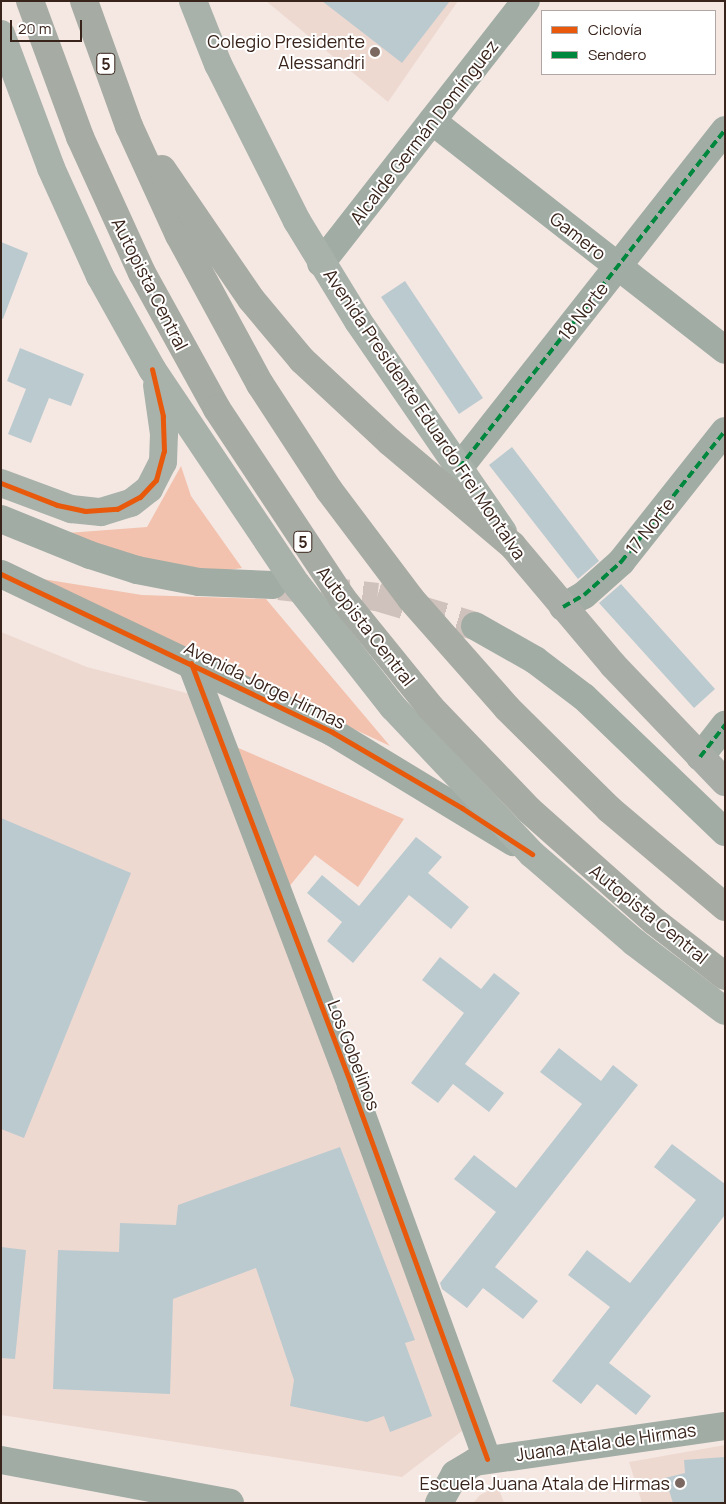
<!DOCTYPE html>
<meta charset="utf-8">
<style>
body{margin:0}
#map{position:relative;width:726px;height:1504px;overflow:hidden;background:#f5e8e3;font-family:Manrope,sans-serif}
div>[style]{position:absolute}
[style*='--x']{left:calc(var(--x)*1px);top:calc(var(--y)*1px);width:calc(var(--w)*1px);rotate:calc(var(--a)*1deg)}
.built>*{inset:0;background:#eed9d1}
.green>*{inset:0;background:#f2c2ae}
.building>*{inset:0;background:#bbcacf}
.tertiary-tunnel>*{height:28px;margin-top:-14px;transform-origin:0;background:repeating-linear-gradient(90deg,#cfc1bb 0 28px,transparent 0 42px)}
.minor>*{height:28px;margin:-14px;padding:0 14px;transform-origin:14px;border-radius:14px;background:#a1aca4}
.tertiary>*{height:28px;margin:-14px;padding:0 14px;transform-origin:14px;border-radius:14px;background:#a1aca4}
.secondary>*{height:28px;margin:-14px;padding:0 14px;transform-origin:14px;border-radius:14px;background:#a8b2aa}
.primary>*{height:28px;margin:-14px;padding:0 14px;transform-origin:14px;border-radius:14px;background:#a8aea7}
.motorway>*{height:28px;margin:-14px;padding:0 14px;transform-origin:14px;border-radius:14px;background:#a6aba3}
.quiet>*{height:4px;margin-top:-2px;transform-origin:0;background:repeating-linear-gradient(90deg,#00873e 0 8px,transparent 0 12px)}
.cycleway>*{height:5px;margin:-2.5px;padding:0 2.5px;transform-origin:2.5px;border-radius:2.5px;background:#e8590c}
.dots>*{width:14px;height:14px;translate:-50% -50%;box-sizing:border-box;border:2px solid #fff;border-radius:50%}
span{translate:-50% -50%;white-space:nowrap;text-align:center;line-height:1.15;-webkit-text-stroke:4px #fff;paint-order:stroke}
.shield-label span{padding:1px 4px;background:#fff;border:1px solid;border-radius:4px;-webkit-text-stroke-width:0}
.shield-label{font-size:16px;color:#39241b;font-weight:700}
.poi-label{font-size:18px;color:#39241b}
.right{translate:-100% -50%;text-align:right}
.street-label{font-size:18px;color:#39241b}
.frame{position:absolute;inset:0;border:2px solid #39241b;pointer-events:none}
.legend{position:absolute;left:541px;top:10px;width:175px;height:65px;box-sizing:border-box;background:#fff;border:1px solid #b0a7a4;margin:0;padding:6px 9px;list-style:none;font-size:15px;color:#39241b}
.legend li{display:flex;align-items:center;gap:10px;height:25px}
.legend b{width:25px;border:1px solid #b0a7a4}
.scale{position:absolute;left:10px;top:20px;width:72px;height:22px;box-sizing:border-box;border:2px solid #39241b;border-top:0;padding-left:6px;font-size:15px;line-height:18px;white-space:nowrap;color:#39241b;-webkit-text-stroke:4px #fff;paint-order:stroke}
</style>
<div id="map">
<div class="built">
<i style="clip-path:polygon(266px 1px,458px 1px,388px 102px)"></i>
<i style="clip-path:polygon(1px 632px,87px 667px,198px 696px,466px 1428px,402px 1477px,1px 1415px)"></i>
<i style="clip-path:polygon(725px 1445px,725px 1503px,642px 1503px,629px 1462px)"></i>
<i style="clip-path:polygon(498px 1486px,504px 1503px,473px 1503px,480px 1495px)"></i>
</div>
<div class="green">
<i style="clip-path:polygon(181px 466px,191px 496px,242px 568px,222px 571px,150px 562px,67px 533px,147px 527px)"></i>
<i style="clip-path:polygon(30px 577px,142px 595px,266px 599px,390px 746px)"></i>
<i style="clip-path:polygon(236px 747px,404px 819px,358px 887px,315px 855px,288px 888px)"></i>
</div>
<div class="building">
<i style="clip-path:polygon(322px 1px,450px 1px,402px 63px)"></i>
<i style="clip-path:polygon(1px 242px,28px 253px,3px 319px,1px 318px)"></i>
<i style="clip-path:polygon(405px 281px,483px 398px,459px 414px,381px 297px)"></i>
<i style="clip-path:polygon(20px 348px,84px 374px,71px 406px,49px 398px,31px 443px,8px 434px,26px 389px,7px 381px)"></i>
<i style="clip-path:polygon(512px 447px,599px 561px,578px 579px,489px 465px)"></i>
<i style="clip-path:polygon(621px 584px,715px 689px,694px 708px,599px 603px)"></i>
<i style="clip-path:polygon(1px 818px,131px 873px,24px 1138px,1px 1129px)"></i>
<i style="clip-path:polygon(416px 837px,442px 857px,428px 873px,469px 907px,451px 929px,409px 895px,353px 963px,327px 941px,342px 922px,307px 893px,322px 875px,359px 906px)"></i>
<i style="clip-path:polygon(440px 957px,481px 989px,494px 973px,520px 993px,465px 1064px,504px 1093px,489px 1112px,453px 1084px,438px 1103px,411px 1083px,464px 1013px,422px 980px)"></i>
<i style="clip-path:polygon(559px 1048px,601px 1081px,613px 1065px,638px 1085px,495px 1267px,538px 1301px,523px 1319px,483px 1288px,467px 1308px,442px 1289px,440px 1283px,496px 1212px,454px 1179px,474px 1155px,516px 1188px,582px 1104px,540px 1072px)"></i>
<i style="clip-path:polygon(672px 1144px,725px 1184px,725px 1215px,609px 1363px,651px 1396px,636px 1415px,597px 1384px,581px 1404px,552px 1381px,610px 1307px,568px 1275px,587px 1250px,630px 1283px,696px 1200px,654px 1167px)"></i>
<i style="clip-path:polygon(340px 1147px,415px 1340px,405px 1343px,432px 1416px,390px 1432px,384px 1416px,367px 1422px,290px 1406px,294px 1380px,256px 1268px,173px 1299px,170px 1394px,53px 1389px,58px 1250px,119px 1252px,120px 1223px,176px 1225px,178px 1205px)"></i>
<i style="clip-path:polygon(1px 1247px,26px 1250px,15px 1359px,1px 1358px)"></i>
<i style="clip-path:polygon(725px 1457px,725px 1503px,673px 1503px,665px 1478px,685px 1473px,684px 1460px)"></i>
</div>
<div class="tertiary-tunnel">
<i style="--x:279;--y:586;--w:99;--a:6.4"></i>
<i style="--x:377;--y:597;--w:102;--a:16.5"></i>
</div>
<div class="minor">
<i style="--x:459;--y:468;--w:430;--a:-51.8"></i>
<i style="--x:563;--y:607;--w:24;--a:-30"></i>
<i style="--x:584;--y:595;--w:50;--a:-41.7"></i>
<i style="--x:621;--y:562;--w:167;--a:-51.6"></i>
<i style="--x:191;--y:663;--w:451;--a:69.2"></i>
<i style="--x:351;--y:1085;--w:398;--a:70"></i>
<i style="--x:700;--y:757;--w:41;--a:-52"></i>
<i style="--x:1;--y:1460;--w:233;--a:10.6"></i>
<i style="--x:439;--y:1503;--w:33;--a:-61"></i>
<i style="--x:455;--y:1474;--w:23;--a:-31"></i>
<i style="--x:475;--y:1462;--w:253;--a:-8.2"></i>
</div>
<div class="tertiary">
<i style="--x:432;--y:121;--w:372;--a:38"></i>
<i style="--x:321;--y:263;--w:333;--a:-52"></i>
<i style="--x:1;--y:519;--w:96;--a:22"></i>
<i style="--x:90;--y:555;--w:49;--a:17.7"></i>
<i style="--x:137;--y:570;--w:63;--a:11"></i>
<i style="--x:199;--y:582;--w:74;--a:2.3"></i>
<i style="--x:1;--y:574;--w:367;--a:25.5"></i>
<i style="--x:332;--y:732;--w:212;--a:31.3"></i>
<i style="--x:475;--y:626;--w:69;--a:29.5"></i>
<i style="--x:535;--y:660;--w:61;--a:37.1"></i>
<i style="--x:584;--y:697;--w:195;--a:43.8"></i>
</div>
<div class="secondary">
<i style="--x:193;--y:1;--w:68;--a:68.4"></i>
<i style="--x:218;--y:64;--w:176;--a:63.3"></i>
<i style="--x:297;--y:221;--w:117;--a:58.6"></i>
<i style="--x:358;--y:321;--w:256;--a:55.5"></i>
<i style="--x:1;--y:34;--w:143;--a:69.5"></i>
<i style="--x:51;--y:168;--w:119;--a:65.6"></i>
<i style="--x:100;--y:276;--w:107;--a:60.8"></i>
<i style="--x:152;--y:369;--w:262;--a:56.1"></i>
<i style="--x:298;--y:586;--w:154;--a:51.9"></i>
<i style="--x:393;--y:707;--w:202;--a:46.6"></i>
<i style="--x:532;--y:854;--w:135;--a:40.8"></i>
<i style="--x:634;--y:942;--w:114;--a:37.2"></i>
<i style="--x:1;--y:483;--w:75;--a:20.4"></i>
<i style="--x:71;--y:509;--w:30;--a:6"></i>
<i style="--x:101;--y:512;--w:31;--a:-17"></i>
<i style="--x:131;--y:503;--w:23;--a:-38"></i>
<i style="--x:149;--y:489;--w:30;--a:-63"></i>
<i style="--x:163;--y:462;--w:28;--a:-88"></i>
<i style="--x:164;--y:434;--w:49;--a:-98.1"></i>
</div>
<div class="primary">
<i style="--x:512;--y:545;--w:157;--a:49.9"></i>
<i style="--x:613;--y:665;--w:162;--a:46.3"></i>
</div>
<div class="motorway">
<i style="--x:30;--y:1;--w:145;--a:69.8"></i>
<i style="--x:80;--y:137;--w:149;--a:65.5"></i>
<i style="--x:142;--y:273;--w:155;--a:61.1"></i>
<i style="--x:217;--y:409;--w:227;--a:56.5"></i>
<i style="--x:342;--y:598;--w:141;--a:51"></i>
<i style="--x:431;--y:708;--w:141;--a:46.1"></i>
<i style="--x:529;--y:810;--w:167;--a:41.6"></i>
<i style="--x:654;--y:921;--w:90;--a:37.8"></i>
<i style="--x:84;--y:1;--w:133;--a:70.2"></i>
<i style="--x:129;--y:126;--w:120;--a:65.4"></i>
<i style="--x:179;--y:235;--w:170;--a:61.5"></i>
<i style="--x:260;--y:384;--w:126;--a:56.9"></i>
<i style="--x:329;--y:490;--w:136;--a:53"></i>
<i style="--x:411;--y:599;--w:145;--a:48.6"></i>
<i style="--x:507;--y:708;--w:144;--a:44.7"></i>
<i style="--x:609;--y:809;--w:152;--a:40.2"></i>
<i style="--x:162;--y:169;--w:158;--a:55.6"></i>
<i style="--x:251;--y:299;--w:80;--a:50.1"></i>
<i style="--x:302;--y:360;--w:120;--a:43"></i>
<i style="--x:390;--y:442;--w:160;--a:40.2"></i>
</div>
<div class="quiet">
<i style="--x:459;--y:468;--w:430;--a:-51.8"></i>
<i style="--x:563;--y:607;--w:24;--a:-30"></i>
<i style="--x:584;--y:595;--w:50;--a:-41.7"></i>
<i style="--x:621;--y:562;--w:167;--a:-51.6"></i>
<i style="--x:700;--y:757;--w:41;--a:-52"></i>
</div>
<div class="cycleway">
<i style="--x:1;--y:483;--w:60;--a:21.4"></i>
<i style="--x:57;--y:505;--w:29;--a:12"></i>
<i style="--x:85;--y:511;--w:32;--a:-4"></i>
<i style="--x:117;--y:509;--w:26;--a:-28"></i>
<i style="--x:140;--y:497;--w:23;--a:-47"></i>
<i style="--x:156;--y:480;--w:30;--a:-75"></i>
<i style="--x:164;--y:451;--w:35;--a:-92"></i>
<i style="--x:163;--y:416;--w:48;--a:-103.2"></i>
<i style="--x:1;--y:574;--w:367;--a:25.5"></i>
<i style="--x:332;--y:732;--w:151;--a:30.3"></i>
<i style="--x:462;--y:808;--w:84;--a:33.3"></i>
<i style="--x:191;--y:663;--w:451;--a:69.2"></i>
<i style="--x:351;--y:1085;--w:398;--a:70"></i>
</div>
<div class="dots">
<i style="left:375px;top:52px;background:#7b6961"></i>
<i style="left:680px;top:1483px;background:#7b6961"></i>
</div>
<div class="shield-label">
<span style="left:106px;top:64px">5</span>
<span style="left:303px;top:542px">5</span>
</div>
<div class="poi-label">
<span class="right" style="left:365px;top:52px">Colegio Presidente<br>Alessandri</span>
<span class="right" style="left:670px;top:1483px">Escuela Juana Atala de Hirmas</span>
</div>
<div class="street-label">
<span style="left:424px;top:132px;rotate:-52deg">Alcalde Germán Domínguez</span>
<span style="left:578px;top:236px;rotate:38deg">Gamero</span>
<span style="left:150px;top:284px;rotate:63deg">Autopista Central</span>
<span style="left:583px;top:311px;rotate:-52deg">18 Norte</span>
<span style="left:425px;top:414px;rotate:56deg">Avenida Presidente Eduardo Frei Montalva</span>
<span style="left:650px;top:526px;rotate:-52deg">17 Norte</span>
<span style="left:366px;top:626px;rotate:52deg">Autopista Central</span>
<span style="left:265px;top:685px;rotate:26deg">Avenida Jorge Hirmas</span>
<span style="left:649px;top:914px;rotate:39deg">Autopista Central</span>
<span style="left:354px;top:1055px;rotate:69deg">Los Gobelinos</span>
<span style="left:606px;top:1442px;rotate:-8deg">Juana Atala de Hirmas</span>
</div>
<div class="frame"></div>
<ul class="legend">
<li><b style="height:6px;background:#e8590c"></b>Ciclovía</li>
<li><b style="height:6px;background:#00873e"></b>Sendero</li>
</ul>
<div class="scale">20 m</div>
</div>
